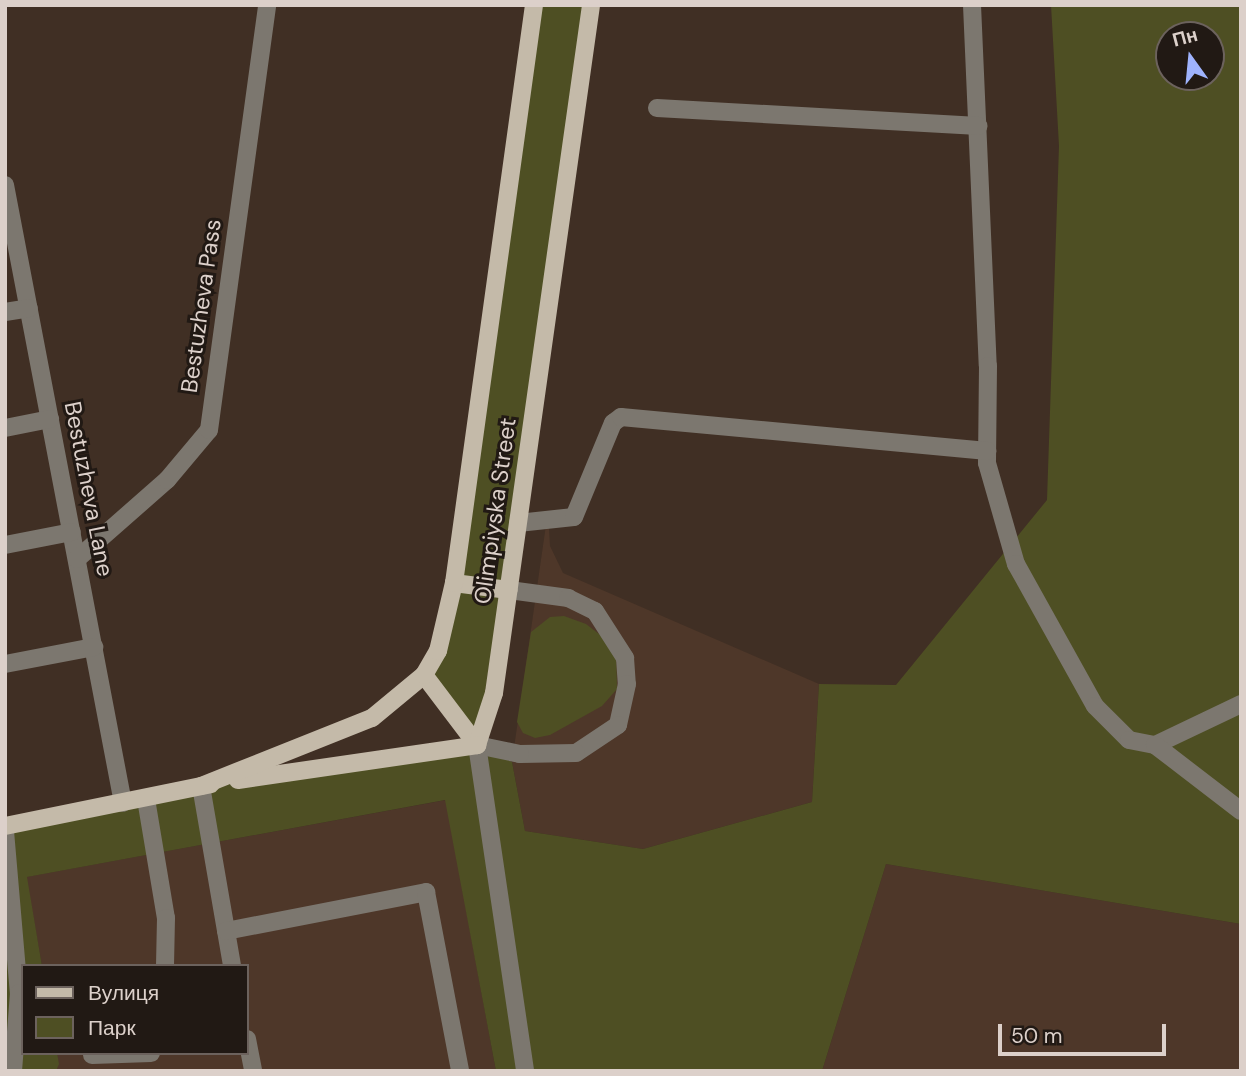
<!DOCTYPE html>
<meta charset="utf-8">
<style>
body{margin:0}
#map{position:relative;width:1246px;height:1076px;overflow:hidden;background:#402f24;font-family:"DM Sans",sans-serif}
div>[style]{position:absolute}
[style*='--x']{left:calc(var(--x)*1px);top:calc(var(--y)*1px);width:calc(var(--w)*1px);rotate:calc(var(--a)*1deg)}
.built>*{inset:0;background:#4e3729}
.green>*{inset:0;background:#4e4f23}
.minor>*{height:18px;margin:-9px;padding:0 9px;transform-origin:9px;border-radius:9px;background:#7c776f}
.major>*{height:18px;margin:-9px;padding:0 9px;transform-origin:9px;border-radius:9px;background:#c4baa9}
span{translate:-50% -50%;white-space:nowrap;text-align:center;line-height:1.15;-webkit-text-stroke:6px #211914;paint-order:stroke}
.street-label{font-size:23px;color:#dcd0ca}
.frame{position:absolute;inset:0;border:7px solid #dcd0ca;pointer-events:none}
.legend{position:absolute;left:21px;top:964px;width:228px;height:91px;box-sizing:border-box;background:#211914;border:2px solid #6c625d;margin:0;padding:9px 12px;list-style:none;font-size:21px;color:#dcd0ca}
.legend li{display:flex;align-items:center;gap:14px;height:35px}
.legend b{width:35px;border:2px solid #6c625d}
.north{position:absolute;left:1155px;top:21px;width:70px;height:70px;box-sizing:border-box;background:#211914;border:2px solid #6c625d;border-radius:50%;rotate:345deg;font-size:19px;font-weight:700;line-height:28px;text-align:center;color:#dcd0ca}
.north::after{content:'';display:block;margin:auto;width:24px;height:32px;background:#9fb3fd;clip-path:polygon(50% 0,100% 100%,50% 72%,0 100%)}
.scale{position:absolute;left:998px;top:1024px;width:168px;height:32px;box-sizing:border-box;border:4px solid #dcd0ca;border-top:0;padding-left:9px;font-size:21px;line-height:24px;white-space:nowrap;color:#dcd0ca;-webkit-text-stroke:5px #211914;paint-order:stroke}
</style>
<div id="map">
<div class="built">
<i style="clip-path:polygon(548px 511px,550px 546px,563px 573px,819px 684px,812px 802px,643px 849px,525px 831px,512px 762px)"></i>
<i style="clip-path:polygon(446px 800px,496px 1071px,56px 1071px,57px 1053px,247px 1053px,247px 966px,42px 966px,26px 877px)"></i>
<i style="clip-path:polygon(886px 864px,1241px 924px,1241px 1071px,822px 1071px)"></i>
</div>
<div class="green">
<i style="clip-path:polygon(evenodd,534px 5px,591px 5px,477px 745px,512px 762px,525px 831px,643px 849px,812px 802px,819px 684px,896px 685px,1047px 500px,1059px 146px,1051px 5px,1241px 5px,1241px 924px,886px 864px,822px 1071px,496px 1071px,445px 800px,27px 877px,42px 966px,23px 966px,23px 1053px,57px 1053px,59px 1064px,56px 1071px,5px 1071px,5px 825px,201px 786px,477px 745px,424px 675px,438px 650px,534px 5px,1169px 35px,1211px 35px,1211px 77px,1169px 77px,1169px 35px)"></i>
<i style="clip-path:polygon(564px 616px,586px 624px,616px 647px,617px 689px,602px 706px,550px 735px,535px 738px,523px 733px,517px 722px,531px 632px,550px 617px)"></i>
</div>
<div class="minor">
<i style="--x:972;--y:5;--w:361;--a:87.5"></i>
<i style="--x:988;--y:366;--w:97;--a:90.6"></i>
<i style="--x:987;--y:463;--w:105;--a:74"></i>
<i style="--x:1016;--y:564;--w:162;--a:60.9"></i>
<i style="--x:1095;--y:706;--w:48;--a:45"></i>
<i style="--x:1129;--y:740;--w:26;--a:11"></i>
<i style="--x:1155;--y:745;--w:95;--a:-25.5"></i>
<i style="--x:657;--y:108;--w:322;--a:3.2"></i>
<i style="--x:5;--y:185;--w:629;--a:79.19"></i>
<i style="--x:5;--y:312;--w:24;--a:-9"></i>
<i style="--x:5;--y:428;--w:46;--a:-11.3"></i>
<i style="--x:518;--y:523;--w:56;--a:-6.1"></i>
<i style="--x:574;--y:517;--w:102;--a:-67.5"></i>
<i style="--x:613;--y:423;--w:10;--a:-37"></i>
<i style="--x:621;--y:417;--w:368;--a:5.3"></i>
<i style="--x:5;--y:545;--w:68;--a:-11"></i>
<i style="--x:77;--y:559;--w:120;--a:-41.3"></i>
<i style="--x:167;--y:480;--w:65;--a:-50"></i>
<i style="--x:209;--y:430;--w:429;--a:-82.2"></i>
<i style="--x:509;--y:590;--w:60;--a:7.7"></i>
<i style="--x:568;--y:598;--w:30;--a:26"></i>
<i style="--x:595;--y:611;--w:56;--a:57.4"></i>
<i style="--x:625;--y:658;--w:26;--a:86"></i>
<i style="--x:627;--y:684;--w:42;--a:102.4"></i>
<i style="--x:618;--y:725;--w:50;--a:146.3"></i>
<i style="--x:576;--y:753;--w:56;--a:179"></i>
<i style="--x:520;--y:754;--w:44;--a:-168.2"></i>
<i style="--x:477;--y:745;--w:330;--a:81.6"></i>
<i style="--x:5;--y:664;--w:91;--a:-10.8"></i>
<i style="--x:1155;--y:745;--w:108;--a:37.5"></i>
<i style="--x:201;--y:786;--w:183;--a:80.2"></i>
<i style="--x:146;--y:799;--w:121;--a:80.5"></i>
<i style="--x:166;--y:918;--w:48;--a:91.2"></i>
<i style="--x:5;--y:831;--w:163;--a:85.1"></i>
<i style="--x:19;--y:993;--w:78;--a:94.4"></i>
<i style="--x:226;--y:931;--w:204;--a:-11"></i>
<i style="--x:426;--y:892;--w:182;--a:79.2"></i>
<i style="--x:247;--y:1039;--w:33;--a:79"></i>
<i style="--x:92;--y:1055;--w:59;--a:-1.9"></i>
</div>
<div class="major">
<i style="--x:454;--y:583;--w:55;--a:7.3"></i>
<i style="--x:424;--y:675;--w:88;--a:52.9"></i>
<i style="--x:477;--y:745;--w:55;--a:-71.9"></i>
<i style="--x:494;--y:693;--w:695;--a:-81.97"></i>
<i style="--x:238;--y:780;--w:242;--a:-8.3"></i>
<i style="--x:201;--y:786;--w:184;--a:-21.7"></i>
<i style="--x:372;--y:718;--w:67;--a:-39.6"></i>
<i style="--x:424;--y:675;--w:28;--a:-60"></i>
<i style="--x:438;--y:651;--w:70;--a:-76.8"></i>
<i style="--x:454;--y:583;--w:584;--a:-82.12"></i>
<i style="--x:5;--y:826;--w:210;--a:-11.5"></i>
</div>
<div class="street-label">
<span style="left:201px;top:306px;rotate:-82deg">Bestuzheva Pass</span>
<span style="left:89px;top:489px;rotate:79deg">Bestuzheva Lane</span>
<span style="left:495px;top:511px;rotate:-82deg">Olimpiyska Street</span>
</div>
<div class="frame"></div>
<ul class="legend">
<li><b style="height:9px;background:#c4baa9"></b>Вулиця</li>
<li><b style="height:19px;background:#4e4f23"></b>Парк</li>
</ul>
<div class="north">Пн</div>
<div class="scale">50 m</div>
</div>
